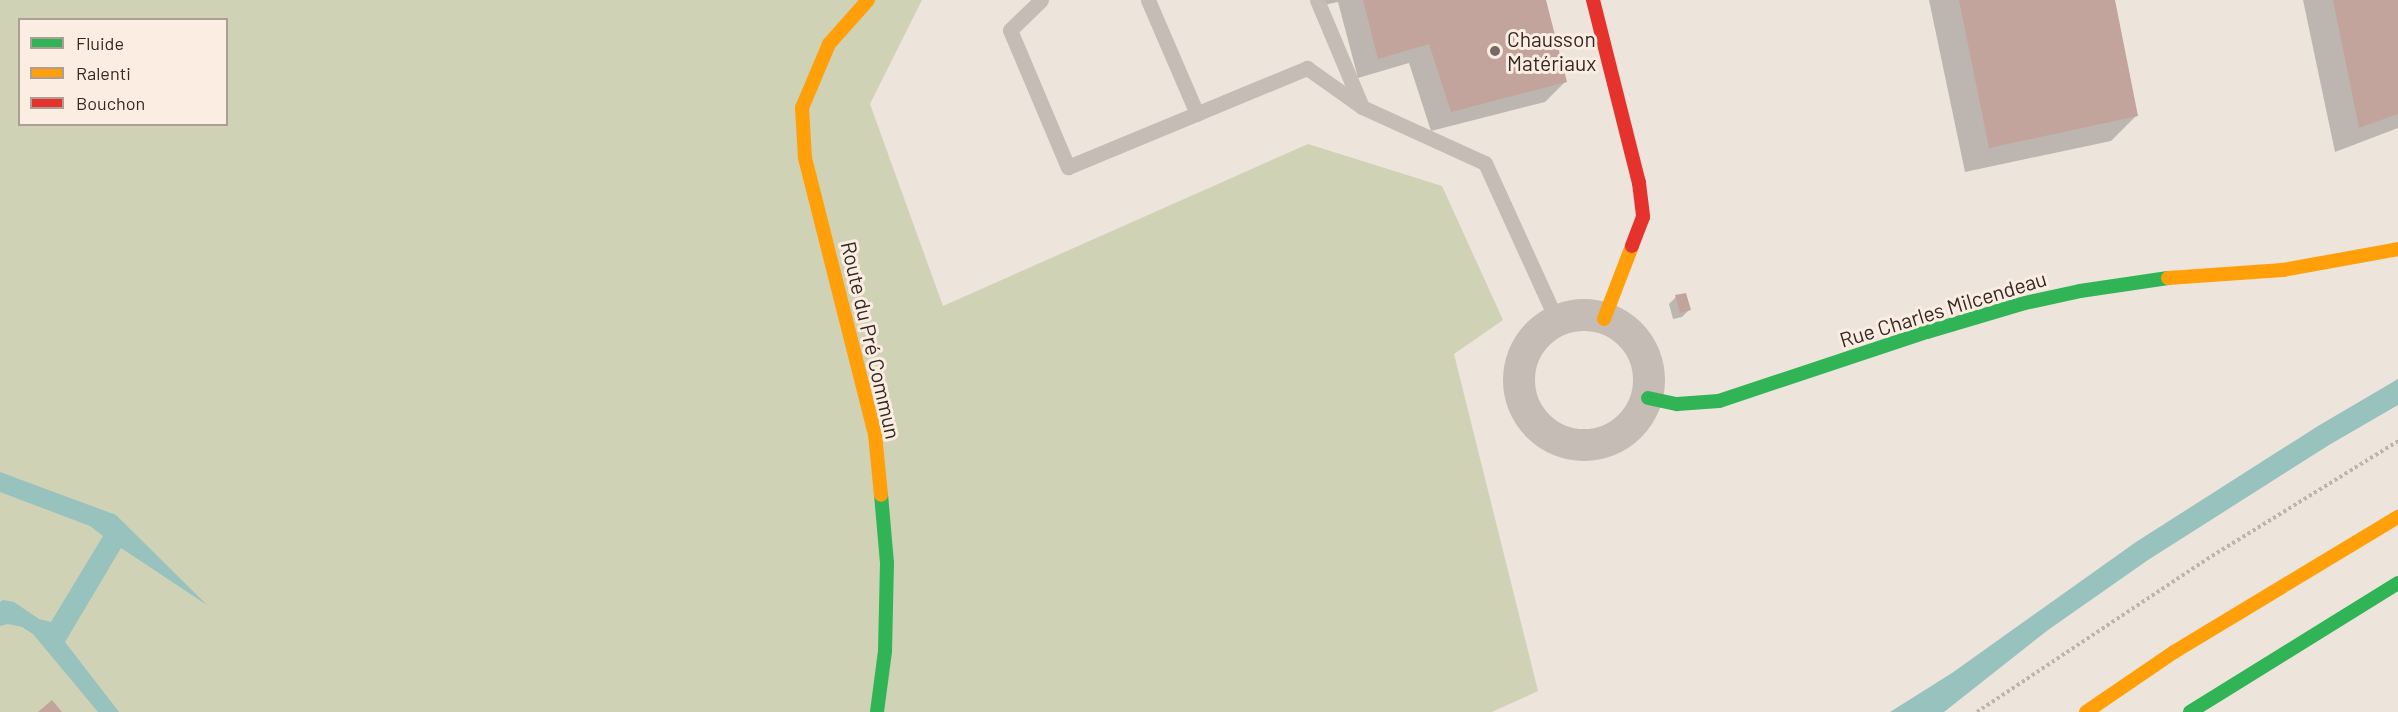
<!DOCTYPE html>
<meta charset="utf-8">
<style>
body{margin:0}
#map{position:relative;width:2398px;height:712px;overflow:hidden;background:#ede4dc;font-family:Barlow,sans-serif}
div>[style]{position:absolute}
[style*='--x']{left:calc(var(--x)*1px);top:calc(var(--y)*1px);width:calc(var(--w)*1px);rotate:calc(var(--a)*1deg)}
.green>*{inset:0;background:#d0d2b5}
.water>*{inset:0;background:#97c2bd}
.shadow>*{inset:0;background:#0003}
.building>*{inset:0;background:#c2a49c}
.path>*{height:4px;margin-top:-2px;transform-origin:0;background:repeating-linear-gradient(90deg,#beb4ae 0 3px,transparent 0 6px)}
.lane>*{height:15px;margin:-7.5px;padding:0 7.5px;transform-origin:7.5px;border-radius:7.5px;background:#c5bcb6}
.street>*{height:32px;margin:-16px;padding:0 16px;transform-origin:16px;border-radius:16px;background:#c5bcb6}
.street>.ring{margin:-16px;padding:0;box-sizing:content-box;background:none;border:32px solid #c5bcb6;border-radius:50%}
.fast>*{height:14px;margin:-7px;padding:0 7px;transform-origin:7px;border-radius:7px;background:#30b455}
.slow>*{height:14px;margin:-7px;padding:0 7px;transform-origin:7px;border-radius:7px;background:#ff9f0a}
.jam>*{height:14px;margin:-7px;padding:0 7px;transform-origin:7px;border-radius:7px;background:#e5322d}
.dots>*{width:16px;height:16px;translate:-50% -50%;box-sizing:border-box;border:3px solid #fbede2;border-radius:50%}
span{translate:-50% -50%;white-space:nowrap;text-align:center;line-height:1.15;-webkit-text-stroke:6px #fbede2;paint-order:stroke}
.poi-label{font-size:21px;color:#352824}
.left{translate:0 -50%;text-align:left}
.street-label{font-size:21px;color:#352824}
.legend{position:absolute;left:18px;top:18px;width:210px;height:108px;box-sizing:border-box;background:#fbede2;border:2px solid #ac9e96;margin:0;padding:8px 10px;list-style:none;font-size:18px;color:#352824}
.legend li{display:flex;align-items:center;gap:12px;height:30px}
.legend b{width:30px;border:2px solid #ac9e96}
</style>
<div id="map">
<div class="green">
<i style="clip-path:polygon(evenodd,0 0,922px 0,870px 104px,943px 306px,1308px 144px,1442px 186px,1503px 320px,1454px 354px,1538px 691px,1492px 712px,0 712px,0 0,20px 20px,226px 20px,226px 124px,20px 124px,20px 20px)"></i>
</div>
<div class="water">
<i style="clip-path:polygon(2398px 379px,2398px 405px,2329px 445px,2148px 560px,2048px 630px,1944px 712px,1890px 712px,1952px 673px,2136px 542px,2318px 426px)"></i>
<i style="clip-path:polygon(0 472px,116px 515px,207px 605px,121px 548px,65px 642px,119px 712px,98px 712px,33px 634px,22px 627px,8px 624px,0 626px,0 602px,3px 600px,14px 602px,39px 619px,51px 622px,103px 536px,90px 526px,0 492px)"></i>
</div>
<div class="shadow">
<i style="clip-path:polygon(1317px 0,1544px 0,1565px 82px,1545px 102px,1431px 131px,1409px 63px,1358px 78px,1338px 2px,1319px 6px)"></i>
<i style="clip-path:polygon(1929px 0,2114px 0,2136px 116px,2111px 141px,1965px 172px)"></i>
<i style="clip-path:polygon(2303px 0,2398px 0,2398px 128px,2335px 152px)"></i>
<i style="clip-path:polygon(1676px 297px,1689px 310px,1682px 317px,1673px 319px,1669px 304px)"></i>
</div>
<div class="building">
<i style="clip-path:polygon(1363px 0,1546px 0,1567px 82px,1451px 112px,1429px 44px,1378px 59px)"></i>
<i style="clip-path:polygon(1959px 0,2115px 0,2138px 116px,1989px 148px)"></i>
<i style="clip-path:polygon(2333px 0,2398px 0,2398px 114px,2359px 128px)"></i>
<i style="clip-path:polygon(1686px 293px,1691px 310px,1680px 313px,1675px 295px)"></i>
<i style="clip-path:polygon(52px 700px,62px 712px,38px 712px)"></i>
</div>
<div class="path">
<i style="--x:1977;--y:712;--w:282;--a:-33.6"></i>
<i style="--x:2212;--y:556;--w:219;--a:-31.7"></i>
</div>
<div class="lane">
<i style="--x:1041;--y:0;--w:43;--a:135.9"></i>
<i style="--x:1010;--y:30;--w:149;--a:67.1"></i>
<i style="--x:1068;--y:167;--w:259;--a:-22.5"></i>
<i style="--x:1307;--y:68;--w:67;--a:35.3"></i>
<i style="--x:1362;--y:107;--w:116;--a:-112.8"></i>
<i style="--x:1148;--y:0;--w:124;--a:66.7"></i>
<i style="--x:1362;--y:107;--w:135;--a:24.5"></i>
<i style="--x:1485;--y:163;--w:174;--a:65.5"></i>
</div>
<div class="street">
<i class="ring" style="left:1519px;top:315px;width:98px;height:98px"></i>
</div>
<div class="fast">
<i style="--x:1648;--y:398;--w:30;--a:12"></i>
<i style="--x:1677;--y:404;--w:42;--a:-4.1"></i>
<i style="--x:1719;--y:401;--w:219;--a:-18.4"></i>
<i style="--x:1927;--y:332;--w:102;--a:-16.5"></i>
<i style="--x:2025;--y:303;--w:56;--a:-12.3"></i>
<i style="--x:2080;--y:291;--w:89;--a:-8.4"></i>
<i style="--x:877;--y:712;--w:62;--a:-82.5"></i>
<i style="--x:885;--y:651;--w:88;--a:-88.7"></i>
<i style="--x:887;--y:563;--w:68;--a:-95"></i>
<i style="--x:2190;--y:712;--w:245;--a:-31.8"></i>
</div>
<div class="slow">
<i style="--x:868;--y:0;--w:59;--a:131.6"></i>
<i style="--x:829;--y:44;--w:69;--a:112.9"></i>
<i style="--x:802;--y:108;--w:50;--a:86.6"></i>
<i style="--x:805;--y:158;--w:285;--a:75.8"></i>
<i style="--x:875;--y:434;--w:61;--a:84.4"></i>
<i style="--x:2168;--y:278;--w:115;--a:-4"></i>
<i style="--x:2283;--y:270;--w:117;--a:-10.3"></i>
<i style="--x:1604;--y:319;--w:78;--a:-69"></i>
<i style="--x:2086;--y:712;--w:107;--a:-34.3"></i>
<i style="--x:2174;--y:652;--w:262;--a:-31.1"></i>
</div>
<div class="jam">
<i style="--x:1593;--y:0;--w:189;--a:75.9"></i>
<i style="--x:1639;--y:183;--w:34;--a:83"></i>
<i style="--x:1643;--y:217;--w:31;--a:111"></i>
</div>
<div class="dots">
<i style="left:1495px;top:51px;background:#756a64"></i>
</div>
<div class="poi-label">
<span class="left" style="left:1507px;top:51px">Chausson<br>Matériaux</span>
</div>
<div class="street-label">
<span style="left:1943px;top:309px;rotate:-17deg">Rue Charles Milcendeau</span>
<span style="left:871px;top:340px;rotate:77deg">Route du Pré Commun</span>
</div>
<ul class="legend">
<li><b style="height:8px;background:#30b455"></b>Fluide</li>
<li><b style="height:8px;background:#ff9f0a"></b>Ralenti</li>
<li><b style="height:8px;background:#e5322d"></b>Bouchon</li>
</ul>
</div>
